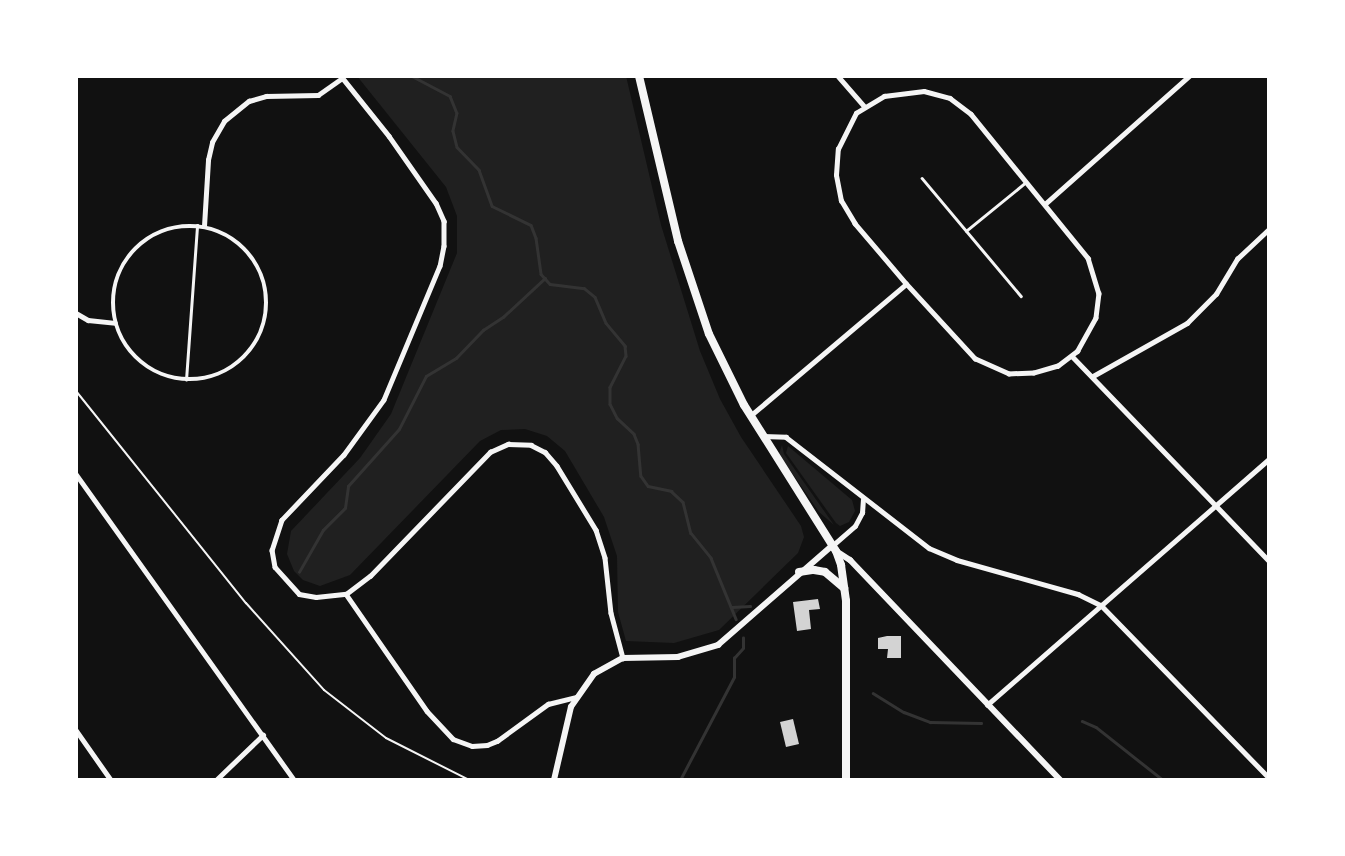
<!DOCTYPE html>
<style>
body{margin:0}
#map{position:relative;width:1345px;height:856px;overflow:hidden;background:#111;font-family:"IBM Plex Sans",sans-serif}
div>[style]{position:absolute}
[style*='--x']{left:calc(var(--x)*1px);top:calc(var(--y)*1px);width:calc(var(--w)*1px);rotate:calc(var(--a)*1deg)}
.green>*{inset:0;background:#202020}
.stream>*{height:2.5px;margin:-1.25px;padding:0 1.25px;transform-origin:1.25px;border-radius:1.25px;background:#333}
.building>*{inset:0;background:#d3d3d3}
.path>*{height:2px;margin:-1px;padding:0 1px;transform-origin:1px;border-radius:1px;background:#f5f5f5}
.service>*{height:2.5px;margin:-1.25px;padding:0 1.25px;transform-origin:1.25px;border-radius:1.25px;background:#f5f5f5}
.minor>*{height:4.5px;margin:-2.25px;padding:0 2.25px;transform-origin:2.25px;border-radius:2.25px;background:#f5f5f5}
.minor>.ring{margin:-2.25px;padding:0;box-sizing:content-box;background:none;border:4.5px solid #f5f5f5;border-radius:50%}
.tertiary>*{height:5.5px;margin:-2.75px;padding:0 2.75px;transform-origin:2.75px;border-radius:2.75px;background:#f5f5f5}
.secondary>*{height:6px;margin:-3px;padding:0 3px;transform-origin:3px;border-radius:3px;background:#f5f5f5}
.primary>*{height:8px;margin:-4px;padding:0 4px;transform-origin:4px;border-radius:4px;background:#f5f5f5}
span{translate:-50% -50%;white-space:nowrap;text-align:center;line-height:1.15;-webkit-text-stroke:5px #fff;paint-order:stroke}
.frame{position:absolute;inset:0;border:78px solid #fff;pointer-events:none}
</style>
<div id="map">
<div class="green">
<i style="clip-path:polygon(357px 76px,626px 76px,661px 225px,700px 351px,720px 399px,741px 437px,801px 526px,804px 537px,798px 553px,719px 630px,674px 643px,626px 641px,618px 612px,617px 556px,604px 517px,565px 451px,547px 436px,525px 429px,501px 430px,480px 441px,350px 575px,320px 586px,303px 580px,294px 571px,287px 554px,291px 531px,360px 458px,391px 414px,457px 253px,457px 216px,446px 187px)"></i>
<i style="clip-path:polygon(782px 445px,784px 454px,834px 525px,819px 512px,779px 454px)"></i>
<i style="clip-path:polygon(788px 446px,852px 500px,855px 511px,849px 522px,840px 526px,836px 523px,786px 453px)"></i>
</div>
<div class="stream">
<i style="--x:412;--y:76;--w:43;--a:27.8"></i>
<i style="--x:450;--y:96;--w:18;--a:68"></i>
<i style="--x:457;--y:113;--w:18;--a:103"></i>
<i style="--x:453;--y:131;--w:16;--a:76"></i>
<i style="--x:457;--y:147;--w:32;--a:46"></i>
<i style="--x:479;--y:170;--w:38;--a:70"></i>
<i style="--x:492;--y:206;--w:43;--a:26"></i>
<i style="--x:531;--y:225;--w:14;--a:69"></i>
<i style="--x:536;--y:238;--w:36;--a:82"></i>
<i style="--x:541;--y:274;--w:13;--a:48"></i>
<i style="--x:550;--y:284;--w:34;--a:7"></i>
<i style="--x:584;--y:288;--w:14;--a:39"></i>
<i style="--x:595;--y:297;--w:28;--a:67"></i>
<i style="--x:606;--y:323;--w:30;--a:50"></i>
<i style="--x:625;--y:346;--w:10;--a:84"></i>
<i style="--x:626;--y:356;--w:35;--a:117"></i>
<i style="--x:610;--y:387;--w:17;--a:90"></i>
<i style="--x:610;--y:404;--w:16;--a:63"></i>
<i style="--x:617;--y:418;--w:23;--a:43"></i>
<i style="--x:634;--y:434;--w:11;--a:68"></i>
<i style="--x:638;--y:444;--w:32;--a:85"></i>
<i style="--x:641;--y:476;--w:12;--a:55"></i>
<i style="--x:648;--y:486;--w:24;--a:12"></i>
<i style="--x:671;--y:491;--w:16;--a:43"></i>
<i style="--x:683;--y:502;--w:32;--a:76"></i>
<i style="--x:691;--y:533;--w:32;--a:51"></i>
<i style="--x:711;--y:558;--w:66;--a:67.7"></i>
<i style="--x:299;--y:572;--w:48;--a:-60.3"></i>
<i style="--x:323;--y:530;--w:31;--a:-45"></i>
<i style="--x:345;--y:508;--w:22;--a:-82"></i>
<i style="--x:348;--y:486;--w:76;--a:-48.2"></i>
<i style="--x:399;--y:429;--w:59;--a:-63"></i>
<i style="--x:426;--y:376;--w:35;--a:-31"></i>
<i style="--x:456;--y:358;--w:39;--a:-46"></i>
<i style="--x:483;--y:330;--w:24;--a:-33"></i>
<i style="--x:503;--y:317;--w:57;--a:-42.9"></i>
<i style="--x:732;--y:607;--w:18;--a:-3"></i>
<i style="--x:873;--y:693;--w:36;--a:32"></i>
<i style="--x:904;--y:712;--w:28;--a:21"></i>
<i style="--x:930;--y:722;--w:51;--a:1.1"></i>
<i style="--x:1082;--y:721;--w:15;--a:23"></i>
<i style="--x:1096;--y:727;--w:85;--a:38.3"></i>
<i style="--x:680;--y:780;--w:116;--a:-62.3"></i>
<i style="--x:734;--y:677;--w:19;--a:-90"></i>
<i style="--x:734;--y:658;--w:13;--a:-48"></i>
<i style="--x:743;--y:648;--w:10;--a:-90"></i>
</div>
<div class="building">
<i style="clip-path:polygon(818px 599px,820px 609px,809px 610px,811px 629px,797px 631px,793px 602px)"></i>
<i style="clip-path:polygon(887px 636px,901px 636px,901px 658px,887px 658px,888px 649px,878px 649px,878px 638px)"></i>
<i style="clip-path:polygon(793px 719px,799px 744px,786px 747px,780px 722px)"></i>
</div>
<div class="path">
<i style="--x:76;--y:391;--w:272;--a:51.3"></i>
<i style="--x:246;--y:603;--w:117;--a:48.1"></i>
<i style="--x:324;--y:690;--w:78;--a:37.7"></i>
<i style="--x:386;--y:738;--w:93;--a:26.8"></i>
</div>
<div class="service">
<i style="--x:922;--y:178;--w:154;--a:50"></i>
<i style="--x:966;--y:231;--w:77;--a:-39.2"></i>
<i style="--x:186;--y:380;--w:155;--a:-85.9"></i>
</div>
<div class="minor">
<i style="--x:341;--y:76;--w:77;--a:51.3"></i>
<i style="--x:389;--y:136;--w:82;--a:55"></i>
<i style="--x:436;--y:203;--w:20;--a:66"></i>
<i style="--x:444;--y:221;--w:25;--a:90"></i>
<i style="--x:444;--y:246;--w:20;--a:101"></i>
<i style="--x:440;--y:266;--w:145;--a:112.7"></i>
<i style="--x:384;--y:400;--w:68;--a:126"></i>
<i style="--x:344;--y:455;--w:90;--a:133.6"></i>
<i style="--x:282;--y:520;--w:32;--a:108"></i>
<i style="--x:272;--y:550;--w:17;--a:80"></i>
<i style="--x:275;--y:567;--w:36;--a:48"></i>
<i style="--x:299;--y:594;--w:17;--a:10"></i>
<i style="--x:316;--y:597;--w:30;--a:-6"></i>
<i style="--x:346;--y:594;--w:30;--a:-37"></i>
<i style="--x:370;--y:576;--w:173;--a:-45.9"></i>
<i style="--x:490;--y:452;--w:20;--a:-24"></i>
<i style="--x:508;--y:444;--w:23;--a:2"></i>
<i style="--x:531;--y:445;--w:16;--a:27"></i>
<i style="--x:545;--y:452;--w:18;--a:49"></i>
<i style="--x:557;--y:466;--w:75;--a:58.6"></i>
<i style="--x:596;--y:530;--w:29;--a:72"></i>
<i style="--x:605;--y:558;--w:55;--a:83.8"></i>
<i style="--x:611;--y:613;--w:47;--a:75.1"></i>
<i style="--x:838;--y:76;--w:40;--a:49"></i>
<i style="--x:924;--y:91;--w:27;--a:15"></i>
<i style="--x:950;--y:98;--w:26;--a:37"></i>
<i style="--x:971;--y:114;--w:186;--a:50.9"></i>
<i style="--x:1088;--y:258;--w:37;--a:73"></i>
<i style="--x:1099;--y:293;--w:25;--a:97"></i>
<i style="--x:1096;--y:318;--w:38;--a:119"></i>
<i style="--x:1078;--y:351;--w:25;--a:143"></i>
<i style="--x:1058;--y:366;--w:25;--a:164"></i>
<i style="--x:1034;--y:373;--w:25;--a:178"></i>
<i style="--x:1009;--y:374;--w:37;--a:-156"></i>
<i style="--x:975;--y:359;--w:102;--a:-132.6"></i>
<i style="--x:906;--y:284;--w:79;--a:-130.4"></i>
<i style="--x:855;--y:224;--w:27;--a:-121"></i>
<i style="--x:841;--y:201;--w:26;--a:-101"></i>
<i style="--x:836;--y:175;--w:26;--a:-86"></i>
<i style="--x:838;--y:149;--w:40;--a:-63.4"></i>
<i style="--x:856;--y:113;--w:33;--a:-31"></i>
<i style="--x:884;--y:96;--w:40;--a:-7.1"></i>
<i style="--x:1045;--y:204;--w:193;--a:-41.6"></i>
<i class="ring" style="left:113px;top:226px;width:149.5px;height:149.5px"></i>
<i style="--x:204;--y:226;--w:66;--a:-86.5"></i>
<i style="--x:208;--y:160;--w:18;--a:-77"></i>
<i style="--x:212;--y:142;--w:24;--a:-60"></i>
<i style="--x:224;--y:121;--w:32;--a:-39"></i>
<i style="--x:249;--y:101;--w:18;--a:-16"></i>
<i style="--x:266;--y:96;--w:52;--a:-1.1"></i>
<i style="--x:318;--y:95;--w:29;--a:-35"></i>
<i style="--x:76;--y:313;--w:14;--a:30"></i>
<i style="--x:88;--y:320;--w:27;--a:6"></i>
<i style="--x:1072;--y:356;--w:284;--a:46.1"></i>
<i style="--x:1093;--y:376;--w:108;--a:-29.4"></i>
<i style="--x:1187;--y:323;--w:41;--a:-45"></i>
<i style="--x:1216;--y:294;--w:41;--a:-59"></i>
<i style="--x:1237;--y:259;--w:44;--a:-43.2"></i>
<i style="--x:750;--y:416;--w:204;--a:-40.2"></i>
<i style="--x:763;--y:436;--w:23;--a:2"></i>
<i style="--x:786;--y:437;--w:181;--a:37.8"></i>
<i style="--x:929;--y:548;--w:30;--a:23"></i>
<i style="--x:957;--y:560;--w:126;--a:15.7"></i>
<i style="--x:1078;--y:594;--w:25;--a:26"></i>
<i style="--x:1101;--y:605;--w:241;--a:45.8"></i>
<i style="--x:76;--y:474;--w:376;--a:54.5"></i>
<i style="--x:832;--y:546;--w:30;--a:-41"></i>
<i style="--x:855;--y:526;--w:15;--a:-62"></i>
<i style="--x:862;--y:513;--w:13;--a:-86"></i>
<i style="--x:346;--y:594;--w:142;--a:55.3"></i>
<i style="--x:427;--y:711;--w:38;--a:47"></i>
<i style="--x:453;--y:739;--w:20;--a:20"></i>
<i style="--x:472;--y:746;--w:15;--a:-4"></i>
<i style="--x:487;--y:745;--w:11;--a:-22"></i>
<i style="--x:497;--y:741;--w:63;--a:-36"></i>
<i style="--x:548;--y:704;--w:29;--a:-14"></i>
<i style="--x:987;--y:705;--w:374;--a:-41.1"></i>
<i style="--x:76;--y:730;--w:61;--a:55"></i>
<i style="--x:216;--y:780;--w:65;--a:-43.8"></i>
</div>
<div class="tertiary">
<i style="--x:554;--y:780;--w:75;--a:-76.9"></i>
<i style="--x:571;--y:707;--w:40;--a:-55.1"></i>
<i style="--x:594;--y:674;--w:33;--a:-29"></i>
<i style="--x:623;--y:658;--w:55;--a:-1"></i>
<i style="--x:678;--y:657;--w:42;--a:-16.7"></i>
<i style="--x:718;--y:645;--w:151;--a:-41"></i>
</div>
<div class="secondary">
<i style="--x:836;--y:551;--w:17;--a:33"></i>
<i style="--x:850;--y:560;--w:304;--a:46.3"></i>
</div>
<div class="primary">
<i style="--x:639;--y:76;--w:170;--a:76.7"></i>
<i style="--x:678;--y:241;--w:98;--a:71.6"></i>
<i style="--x:709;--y:334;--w:79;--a:63.8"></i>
<i style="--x:744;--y:405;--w:173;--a:57.8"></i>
<i style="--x:836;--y:551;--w:15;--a:70"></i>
<i style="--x:841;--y:565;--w:36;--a:82"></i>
<i style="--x:846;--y:601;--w:179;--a:90"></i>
<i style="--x:799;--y:572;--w:15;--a:-8"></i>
<i style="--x:814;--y:570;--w:11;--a:10"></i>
<i style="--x:825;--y:572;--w:25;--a:40"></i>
</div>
<div class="frame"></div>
</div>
